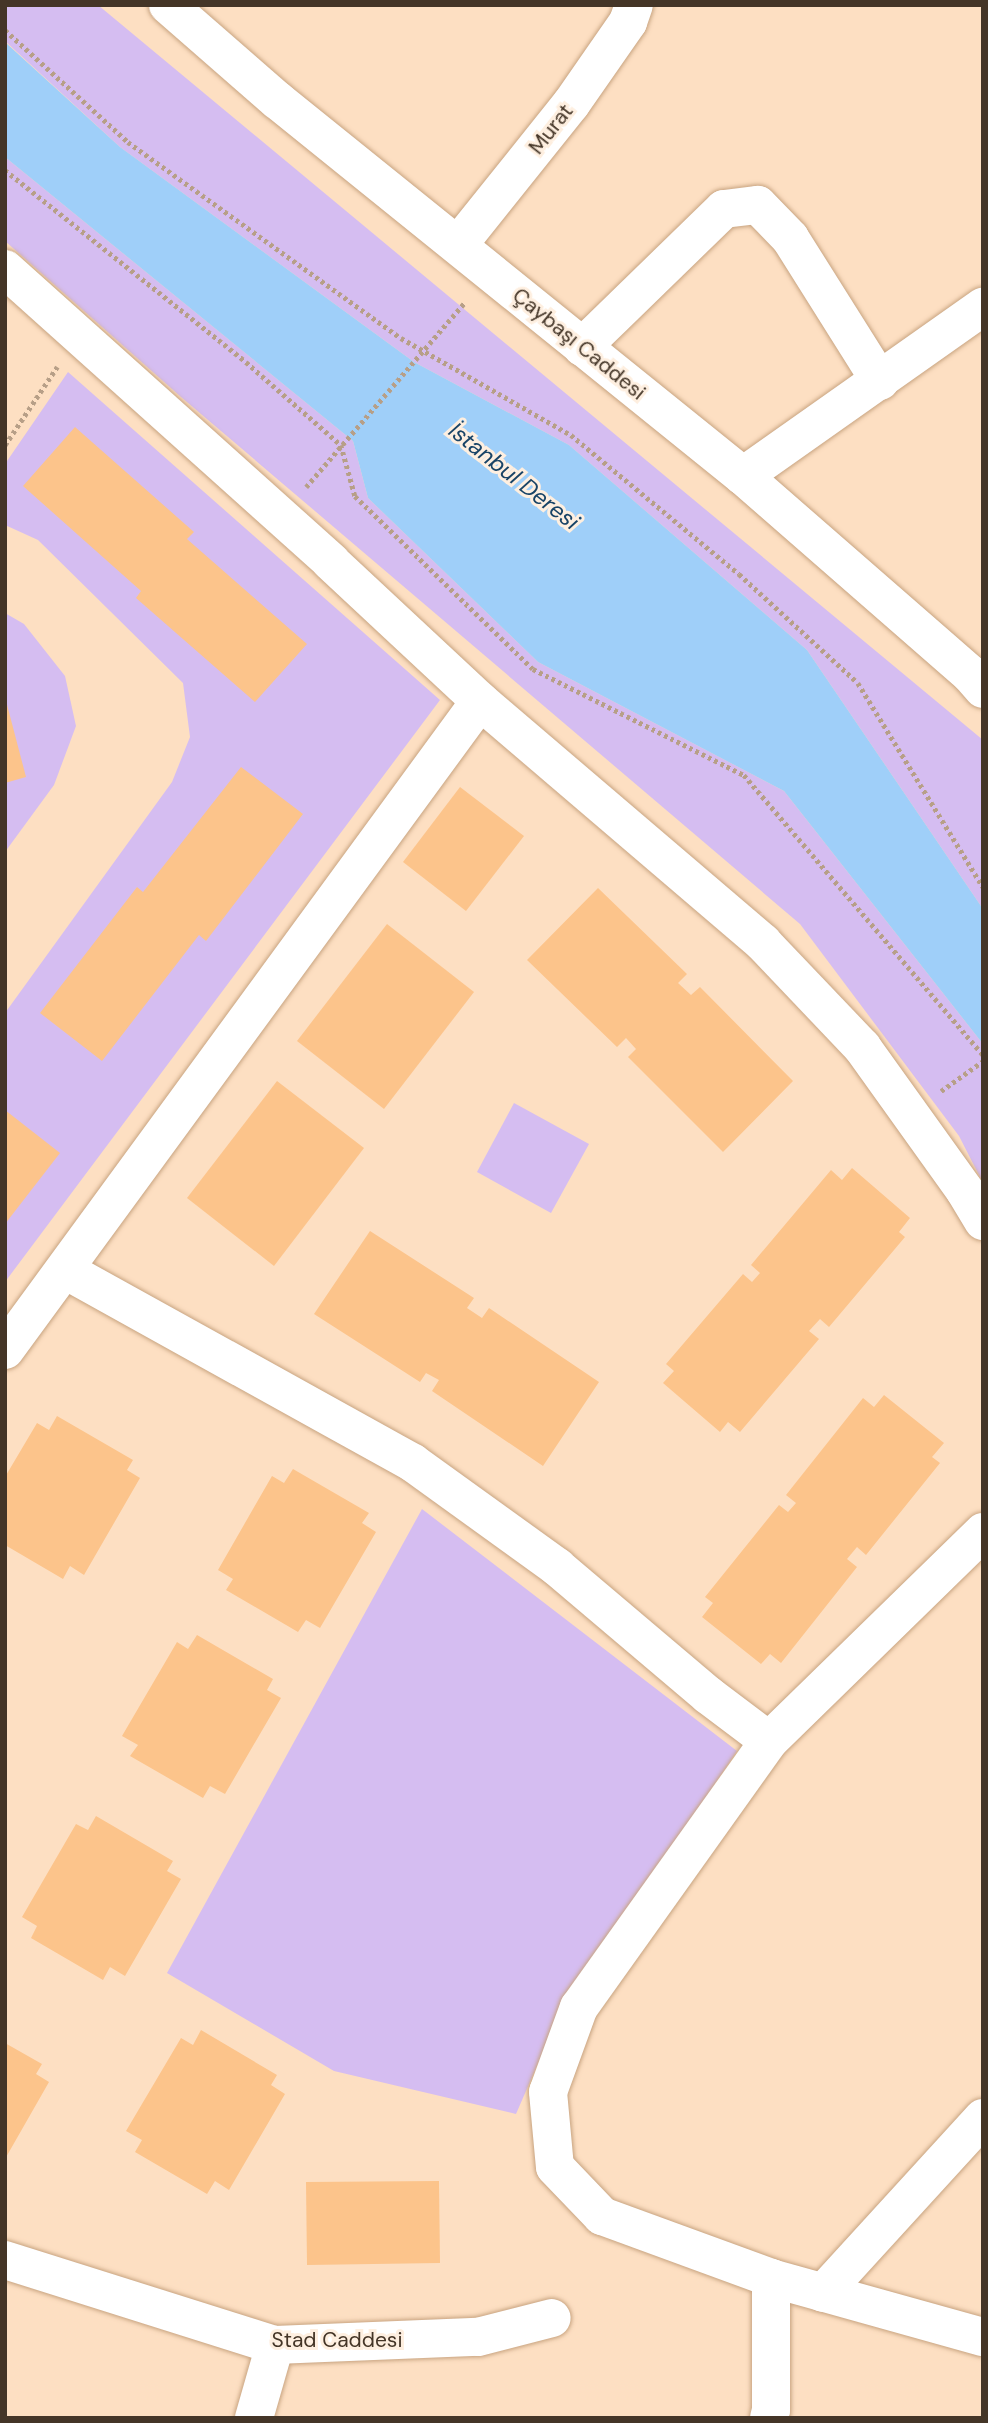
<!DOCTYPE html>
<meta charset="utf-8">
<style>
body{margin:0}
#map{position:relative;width:988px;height:2423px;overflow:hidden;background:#fddfc2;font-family:"DM Sans",sans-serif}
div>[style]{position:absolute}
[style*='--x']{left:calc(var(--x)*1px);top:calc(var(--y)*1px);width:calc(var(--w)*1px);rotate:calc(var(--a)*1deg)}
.green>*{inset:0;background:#d5bdf1}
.water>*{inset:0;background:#9fcff9}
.building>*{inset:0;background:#fcc48b}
.path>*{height:4.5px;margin-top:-2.25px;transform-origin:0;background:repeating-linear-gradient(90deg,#b79f87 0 3.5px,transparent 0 7px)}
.roads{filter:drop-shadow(0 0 2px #c8a481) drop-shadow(0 0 2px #c8a481)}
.minor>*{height:38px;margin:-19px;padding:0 19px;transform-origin:19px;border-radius:19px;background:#fff}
span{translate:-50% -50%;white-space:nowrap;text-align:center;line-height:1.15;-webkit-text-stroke:6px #feefe0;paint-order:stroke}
.street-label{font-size:21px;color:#443527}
.water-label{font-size:23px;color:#194467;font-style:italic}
.frame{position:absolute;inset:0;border:7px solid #443527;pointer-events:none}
</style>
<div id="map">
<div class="green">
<i style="clip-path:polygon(5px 5px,98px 5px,983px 740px,983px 909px,807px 650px,569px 445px,414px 362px,120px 147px,5px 41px)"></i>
<i style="clip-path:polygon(5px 157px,353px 441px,368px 498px,538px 662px,784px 791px,983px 1044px,983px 1183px,959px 1136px,800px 924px,181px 397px,5px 241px)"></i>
<i style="clip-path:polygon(68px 372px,440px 700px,5px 1282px,5px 1013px,172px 782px,190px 737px,183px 683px,38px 540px,5px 525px,5px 464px)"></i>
<i style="clip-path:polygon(5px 613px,24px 624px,65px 676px,76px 726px,54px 785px,5px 852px)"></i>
<i style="clip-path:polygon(514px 1103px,589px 1144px,551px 1213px,477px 1172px)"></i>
<i style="clip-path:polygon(422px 1509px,737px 1751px,559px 2015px,516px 2114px,334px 2071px,167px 1973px)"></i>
</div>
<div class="water">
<i style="clip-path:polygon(5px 42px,120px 147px,414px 362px,569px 445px,807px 650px,983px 909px,983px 1044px,784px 791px,538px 662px,368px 498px,353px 441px,5px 157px)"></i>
</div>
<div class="building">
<i style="clip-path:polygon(75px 427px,194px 532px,187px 539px,307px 644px,255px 702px,136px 598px,141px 591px,23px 486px)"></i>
<i style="clip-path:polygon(5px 697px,26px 777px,5px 783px)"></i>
<i style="clip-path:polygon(241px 767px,303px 814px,206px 941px,199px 935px,102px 1061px,40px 1013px,137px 887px,143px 892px)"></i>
<i style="clip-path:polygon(460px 787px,524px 836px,466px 911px,403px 862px)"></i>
<i style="clip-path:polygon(598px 888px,687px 974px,678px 983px,691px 995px,700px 987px,793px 1081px,723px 1152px,628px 1057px,636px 1049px,626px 1038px,617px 1047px,527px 960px)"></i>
<i style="clip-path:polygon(387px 924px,474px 992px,384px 1109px,297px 1041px)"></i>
<i style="clip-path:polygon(277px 1081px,364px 1148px,274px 1266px,187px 1198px)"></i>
<i style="clip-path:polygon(5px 1110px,60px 1153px,5px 1224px)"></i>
<i style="clip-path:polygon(852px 1168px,910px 1218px,899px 1232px,905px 1237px,829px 1327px,820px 1319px,809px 1331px,819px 1339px,740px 1432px,728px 1422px,720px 1432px,663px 1383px,674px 1371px,666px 1364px,743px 1274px,752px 1282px,760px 1273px,751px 1265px,831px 1170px,842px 1180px)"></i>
<i style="clip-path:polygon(370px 1231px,474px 1298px,467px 1308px,482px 1318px,489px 1308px,599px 1382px,543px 1466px,432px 1391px,439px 1380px,426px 1373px,420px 1382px,314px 1314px)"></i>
<i style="clip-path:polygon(884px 1395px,944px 1443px,932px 1457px,940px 1463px,866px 1555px,857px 1547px,847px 1559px,857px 1567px,781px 1663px,770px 1654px,761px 1664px,702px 1617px,713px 1603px,705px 1597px,779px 1505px,788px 1512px,796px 1503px,786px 1495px,863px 1398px,874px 1407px)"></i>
<i style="clip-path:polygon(57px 1416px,133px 1460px,127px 1470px,140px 1478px,84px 1575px,70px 1566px,63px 1579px,5px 1545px,5px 1477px,37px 1423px,49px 1430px)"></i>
<i style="clip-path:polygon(293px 1469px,369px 1513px,362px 1523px,376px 1532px,320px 1628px,306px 1620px,298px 1632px,226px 1590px,233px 1579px,218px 1570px,272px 1476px,284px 1483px)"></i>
<i style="clip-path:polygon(197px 1635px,273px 1679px,267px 1690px,281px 1698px,225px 1794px,210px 1786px,203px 1798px,130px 1756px,138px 1745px,122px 1736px,177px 1642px,188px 1649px)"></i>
<i style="clip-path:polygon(96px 1816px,173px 1861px,167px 1871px,181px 1879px,125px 1976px,110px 1967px,103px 1980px,31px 1938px,37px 1926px,22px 1917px,76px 1824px,88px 1830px)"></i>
<i style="clip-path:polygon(201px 2030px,277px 2075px,271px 2085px,285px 2094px,229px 2190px,215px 2181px,207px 2194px,135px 2152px,142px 2140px,126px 2131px,181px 2038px,193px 2045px)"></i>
<i style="clip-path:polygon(5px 2043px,42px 2064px,36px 2074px,49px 2082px,5px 2159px)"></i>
<i style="clip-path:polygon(439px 2181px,440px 2263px,307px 2265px,306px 2182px)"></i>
</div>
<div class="path">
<i style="--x:5;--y:30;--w:166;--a:42.3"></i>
<i style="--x:128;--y:142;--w:336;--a:35.7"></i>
<i style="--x:401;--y:338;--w:196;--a:29.7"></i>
<i style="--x:571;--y:435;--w:218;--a:39.6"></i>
<i style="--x:739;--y:574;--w:161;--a:42.5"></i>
<i style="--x:858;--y:683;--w:239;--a:58.5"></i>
<i style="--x:5;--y:170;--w:308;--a:38.5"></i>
<i style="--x:246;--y:362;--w:126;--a:41.1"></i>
<i style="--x:341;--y:445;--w:53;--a:74.6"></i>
<i style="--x:355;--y:496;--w:248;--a:44.2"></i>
<i style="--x:533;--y:669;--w:236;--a:26.7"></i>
<i style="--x:744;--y:775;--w:368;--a:49.5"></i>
<i style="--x:5;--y:445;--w:94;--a:-56.3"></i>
<i style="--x:306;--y:487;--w:244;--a:-49.3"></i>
<i style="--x:941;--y:1091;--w:52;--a:-35.5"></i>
</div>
<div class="roads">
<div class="minor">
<i style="--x:168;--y:5;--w:145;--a:41.1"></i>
<i style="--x:277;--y:100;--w:599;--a:38.9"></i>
<i style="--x:743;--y:476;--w:301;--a:41.1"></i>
<i style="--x:970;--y:674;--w:20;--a:49"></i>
<i style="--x:458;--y:245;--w:181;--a:-51.3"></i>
<i style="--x:571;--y:104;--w:100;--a:-55.2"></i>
<i style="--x:628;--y:22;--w:18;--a:-71"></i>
<i style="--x:5;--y:269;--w:438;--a:41.9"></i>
<i style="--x:331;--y:562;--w:204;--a:43"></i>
<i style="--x:480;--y:701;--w:372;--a:40.5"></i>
<i style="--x:763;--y:943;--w:144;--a:46.4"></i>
<i style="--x:862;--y:1047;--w:177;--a:54.4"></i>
<i style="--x:965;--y:1191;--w:35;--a:59"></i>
<i style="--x:582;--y:347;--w:198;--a:-44.2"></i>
<i style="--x:724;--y:209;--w:34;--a:-7"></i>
<i style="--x:758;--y:205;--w:46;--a:45.9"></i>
<i style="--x:790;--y:238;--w:169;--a:57.8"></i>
<i style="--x:743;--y:476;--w:294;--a:-35.2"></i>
<i style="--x:65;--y:1270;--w:398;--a:29"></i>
<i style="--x:413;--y:1463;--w:178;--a:35.8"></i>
<i style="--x:557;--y:1567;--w:198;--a:40.3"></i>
<i style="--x:708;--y:1695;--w:76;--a:37"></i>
<i style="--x:5;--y:1350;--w:804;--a:-53.8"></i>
<i style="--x:983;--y:1532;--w:299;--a:135.7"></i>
<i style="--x:769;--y:1741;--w:327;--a:125.5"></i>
<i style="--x:579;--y:2007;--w:90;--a:110"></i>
<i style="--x:548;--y:2092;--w:75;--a:84.7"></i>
<i style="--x:555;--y:2167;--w:68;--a:46.2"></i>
<i style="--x:602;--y:2216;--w:180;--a:20.1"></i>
<i style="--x:771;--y:2278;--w:220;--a:15.6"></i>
<i style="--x:5;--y:2260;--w:283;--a:17.5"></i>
<i style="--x:275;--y:2345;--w:203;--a:-2.3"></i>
<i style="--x:478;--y:2337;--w:76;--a:-14.4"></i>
<i style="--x:823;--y:2293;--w:237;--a:-47.6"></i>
<i style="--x:254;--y:2418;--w:76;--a:-74"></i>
<i style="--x:769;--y:2418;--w:8;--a:-76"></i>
<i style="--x:771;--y:2410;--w:132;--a:-90"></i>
</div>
</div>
<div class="street-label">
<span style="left:551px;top:129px;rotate:-52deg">Murat</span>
<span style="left:579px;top:344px;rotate:39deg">Çaybaşı Caddesi</span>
<span style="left:337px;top:2340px">Stad Caddesi</span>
</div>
<div class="water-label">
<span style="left:514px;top:476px;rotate:38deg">İstanbul Deresi</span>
</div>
<div class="frame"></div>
</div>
